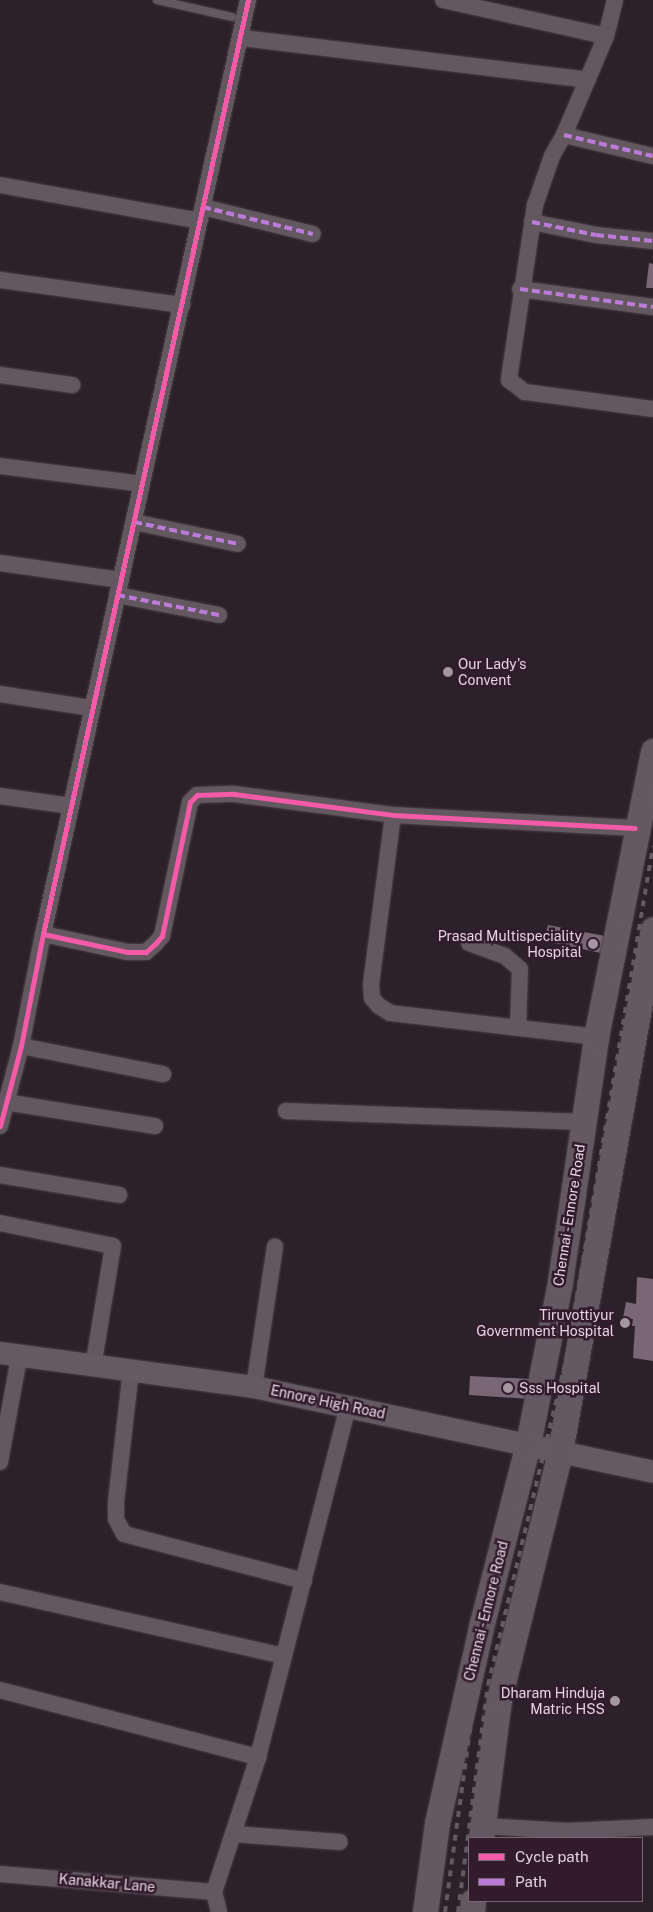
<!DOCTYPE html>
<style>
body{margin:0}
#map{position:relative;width:653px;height:1912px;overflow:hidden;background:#2d2129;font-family:"Public Sans",sans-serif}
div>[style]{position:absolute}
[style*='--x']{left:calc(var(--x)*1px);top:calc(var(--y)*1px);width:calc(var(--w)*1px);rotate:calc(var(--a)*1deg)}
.building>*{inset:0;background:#796774}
.roads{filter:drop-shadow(0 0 1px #4a3f45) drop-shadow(0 0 1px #4a3f45)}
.service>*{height:8px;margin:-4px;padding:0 4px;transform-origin:4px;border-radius:4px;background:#63585f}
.minor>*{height:16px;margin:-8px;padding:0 8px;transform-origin:8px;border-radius:8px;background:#63585f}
.secondary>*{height:22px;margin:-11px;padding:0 11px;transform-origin:11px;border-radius:11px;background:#665a62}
.primary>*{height:25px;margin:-12.5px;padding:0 12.5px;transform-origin:12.5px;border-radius:12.5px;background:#665861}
.rail>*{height:4px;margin-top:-2px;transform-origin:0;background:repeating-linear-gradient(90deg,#635960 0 6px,transparent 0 12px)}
.quiet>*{height:4px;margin-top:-2px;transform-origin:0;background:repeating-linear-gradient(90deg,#bd7bd9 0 8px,transparent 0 12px)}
.cycleway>*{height:5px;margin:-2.5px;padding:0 2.5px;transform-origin:2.5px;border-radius:2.5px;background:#f35aa7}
.dots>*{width:14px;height:14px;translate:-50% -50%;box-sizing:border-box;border:2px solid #321c2b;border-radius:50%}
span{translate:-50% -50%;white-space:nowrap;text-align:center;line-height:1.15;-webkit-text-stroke:5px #321c2b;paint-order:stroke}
.poi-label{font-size:14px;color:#e5d6e0}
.left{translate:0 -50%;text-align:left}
.right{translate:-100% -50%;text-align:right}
.street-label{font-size:14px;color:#e5d6e0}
.legend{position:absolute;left:468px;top:1837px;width:175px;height:65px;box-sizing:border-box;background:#321c2b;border:1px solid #7a6673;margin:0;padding:6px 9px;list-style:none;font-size:15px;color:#e5d6e0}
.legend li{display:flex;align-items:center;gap:10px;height:25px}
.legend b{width:25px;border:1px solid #7a6673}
</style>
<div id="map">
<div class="building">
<i style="clip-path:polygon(649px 263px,653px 264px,653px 288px,646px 288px)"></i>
<i style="clip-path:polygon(548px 925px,605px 936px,601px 953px,544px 941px)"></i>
<i style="clip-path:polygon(637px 1277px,653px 1279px,653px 1361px,633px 1358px,635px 1326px,632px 1326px,633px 1319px,623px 1318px,626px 1302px,636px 1304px)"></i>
<i style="clip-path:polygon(470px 1376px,531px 1379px,530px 1399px,469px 1395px)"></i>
</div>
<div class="roads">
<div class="service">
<i style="--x:157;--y:0;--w:77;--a:12.8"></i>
</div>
<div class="minor">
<i style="--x:443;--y:0;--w:167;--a:12.5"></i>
<i style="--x:615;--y:0;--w:37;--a:104"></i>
<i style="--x:606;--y:36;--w:108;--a:113"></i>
<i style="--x:564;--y:135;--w:24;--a:120"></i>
<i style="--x:552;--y:156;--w:52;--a:109.1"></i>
<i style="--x:535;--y:205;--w:177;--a:98.5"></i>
<i style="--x:509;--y:380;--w:20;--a:37"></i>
<i style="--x:525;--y:392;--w:129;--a:7.6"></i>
<i style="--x:242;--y:38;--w:348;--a:6.9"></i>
<i style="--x:564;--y:135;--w:91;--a:13.3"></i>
<i style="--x:0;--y:185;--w:203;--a:10.2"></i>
<i style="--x:203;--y:207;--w:113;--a:13.8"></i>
<i style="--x:532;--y:222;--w:65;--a:11.5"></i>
<i style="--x:596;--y:235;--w:57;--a:6"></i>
<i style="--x:0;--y:280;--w:184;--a:7.8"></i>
<i style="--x:520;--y:289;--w:134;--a:7.7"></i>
<i style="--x:0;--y:375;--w:73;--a:7.9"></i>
<i style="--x:0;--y:466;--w:143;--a:7.2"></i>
<i style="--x:134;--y:522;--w:106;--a:11.9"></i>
<i style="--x:0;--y:563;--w:122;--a:8"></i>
<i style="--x:117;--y:595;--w:104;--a:11.1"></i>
<i style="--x:0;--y:694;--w:93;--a:8.7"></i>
<i style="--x:0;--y:796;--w:72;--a:8"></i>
<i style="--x:393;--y:815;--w:170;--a:97.4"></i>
<i style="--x:371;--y:984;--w:14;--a:86"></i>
<i style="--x:372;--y:998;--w:11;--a:49"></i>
<i style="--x:379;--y:1006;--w:13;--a:32"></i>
<i style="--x:390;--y:1013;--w:207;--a:6.6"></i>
<i style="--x:43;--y:934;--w:87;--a:12"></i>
<i style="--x:128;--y:952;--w:18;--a:0"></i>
<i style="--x:146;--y:952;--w:12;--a:-42"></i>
<i style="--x:155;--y:944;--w:11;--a:-49"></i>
<i style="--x:162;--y:936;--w:137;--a:-78.2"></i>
<i style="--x:190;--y:802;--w:10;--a:-45"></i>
<i style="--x:197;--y:795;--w:37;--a:-2"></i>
<i style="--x:234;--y:794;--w:160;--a:7.5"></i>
<i style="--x:393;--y:815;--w:242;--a:3.1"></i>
<i style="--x:469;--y:943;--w:38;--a:20"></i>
<i style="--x:505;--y:956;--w:20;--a:41"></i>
<i style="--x:520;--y:969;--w:59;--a:91.9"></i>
<i style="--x:21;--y:1046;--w:145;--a:11.2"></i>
<i style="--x:5;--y:1102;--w:152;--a:9.1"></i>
<i style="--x:286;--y:1111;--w:297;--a:2.1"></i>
<i style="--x:0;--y:1126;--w:83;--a:-75.3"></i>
<i style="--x:21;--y:1046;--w:114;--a:-78.9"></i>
<i style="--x:43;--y:934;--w:956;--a:-77.62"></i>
<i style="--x:0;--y:1175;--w:121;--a:9.5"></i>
<i style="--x:0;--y:1223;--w:115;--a:11.5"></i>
<i style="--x:113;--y:1246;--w:123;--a:99.4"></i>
<i style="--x:131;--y:1370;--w:132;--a:96.5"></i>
<i style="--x:116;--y:1501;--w:18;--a:90"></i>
<i style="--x:116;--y:1519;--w:17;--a:62"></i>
<i style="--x:124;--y:1534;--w:186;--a:14.6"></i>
<i style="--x:254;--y:1387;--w:142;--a:-81.5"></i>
<i style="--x:0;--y:1462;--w:107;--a:-79.7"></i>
<i style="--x:0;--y:1592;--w:291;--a:12.7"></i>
<i style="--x:0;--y:1690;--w:267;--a:14.6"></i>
<i style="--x:483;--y:1826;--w:85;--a:3.4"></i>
<i style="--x:568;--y:1831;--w:85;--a:-2.7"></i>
<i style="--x:233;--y:1834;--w:107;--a:4.3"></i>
<i style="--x:0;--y:1874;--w:215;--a:4.8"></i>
<i style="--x:219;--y:1912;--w:21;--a:-104"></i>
<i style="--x:214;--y:1892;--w:142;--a:-71.9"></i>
<i style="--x:258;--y:1757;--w:361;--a:-75.6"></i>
</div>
<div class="secondary">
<i style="--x:0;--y:1353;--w:256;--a:7.6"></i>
<i style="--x:254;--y:1387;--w:408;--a:12"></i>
</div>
<div class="primary">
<i style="--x:481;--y:1838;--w:140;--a:-82.6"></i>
<i style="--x:499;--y:1699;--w:254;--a:-76.1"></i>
<i style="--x:560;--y:1452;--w:531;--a:-79.92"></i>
<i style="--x:425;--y:1912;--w:90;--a:-82.3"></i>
<i style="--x:437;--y:1823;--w:201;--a:-77.3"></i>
<i style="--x:481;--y:1627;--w:189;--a:-75.6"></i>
<i style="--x:528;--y:1444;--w:165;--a:-78.8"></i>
<i style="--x:560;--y:1282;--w:248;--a:-81.6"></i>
<i style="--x:596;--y:1037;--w:292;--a:-78.7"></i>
<i style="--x:472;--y:1912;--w:11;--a:-85"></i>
</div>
</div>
<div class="rail">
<i style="--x:445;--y:1912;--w:229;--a:-82.2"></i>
<i style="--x:476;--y:1685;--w:340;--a:-76.6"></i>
<i style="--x:555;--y:1354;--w:477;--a:-81.1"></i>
<i style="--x:629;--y:883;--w:97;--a:-75.7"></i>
<i style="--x:458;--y:1912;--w:229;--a:-82.5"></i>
<i style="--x:488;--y:1685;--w:338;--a:-76.5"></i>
<i style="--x:567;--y:1356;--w:517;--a:-80.43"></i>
</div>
<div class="quiet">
<i style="--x:564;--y:135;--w:91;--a:13.3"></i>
<i style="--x:203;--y:207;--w:113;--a:13.8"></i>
<i style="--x:532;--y:222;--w:65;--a:11.5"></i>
<i style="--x:596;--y:235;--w:57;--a:6"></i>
<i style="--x:520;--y:289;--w:134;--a:7.7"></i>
<i style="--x:134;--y:522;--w:106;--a:11.9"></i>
<i style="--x:117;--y:595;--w:104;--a:11.1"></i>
</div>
<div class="cycleway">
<i style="--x:43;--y:934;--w:87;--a:12"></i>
<i style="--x:128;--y:952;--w:18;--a:0"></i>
<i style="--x:146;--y:952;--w:12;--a:-42"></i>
<i style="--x:155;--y:944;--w:11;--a:-49"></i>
<i style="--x:162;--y:936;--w:137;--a:-78.2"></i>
<i style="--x:190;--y:802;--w:10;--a:-45"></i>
<i style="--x:197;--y:795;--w:37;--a:-2"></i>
<i style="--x:234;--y:794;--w:160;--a:7.5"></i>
<i style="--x:393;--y:815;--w:242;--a:3.1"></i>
<i style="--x:0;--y:1126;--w:83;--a:-75.3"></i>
<i style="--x:21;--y:1046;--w:114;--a:-78.9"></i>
<i style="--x:43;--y:934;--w:956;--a:-77.62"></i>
</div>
<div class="dots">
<i style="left:448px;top:672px;background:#a597a0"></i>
<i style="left:593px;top:944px;background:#a597a0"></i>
<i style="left:625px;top:1323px;background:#a597a0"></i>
<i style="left:508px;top:1388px;background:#a597a0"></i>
<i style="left:615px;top:1701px;background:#a597a0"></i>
</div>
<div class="poi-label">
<span class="left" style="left:458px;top:672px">Our Lady's<br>Convent</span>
<span class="right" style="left:582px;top:944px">Prasad Multispeciality<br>Hospital</span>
<span class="right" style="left:614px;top:1323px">Tiruvottiyur<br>Government Hospital</span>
<span class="left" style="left:519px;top:1388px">Sss Hospital</span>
<span class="right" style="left:605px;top:1701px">Dharam Hinduja<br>Matric HSS</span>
</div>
<div class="street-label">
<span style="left:569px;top:1215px;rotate:-81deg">Chennai - Ennore Road</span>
<span style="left:328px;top:1402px;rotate:12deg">Ennore High Road</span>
<span style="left:486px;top:1611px;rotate:-76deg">Chennai - Ennore Road</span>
<span style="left:107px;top:1883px;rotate:5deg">Kanakkar Lane</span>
</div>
<ul class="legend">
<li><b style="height:6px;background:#f35aa7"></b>Cycle path</li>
<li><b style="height:6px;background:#bd7bd9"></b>Path</li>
</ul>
</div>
